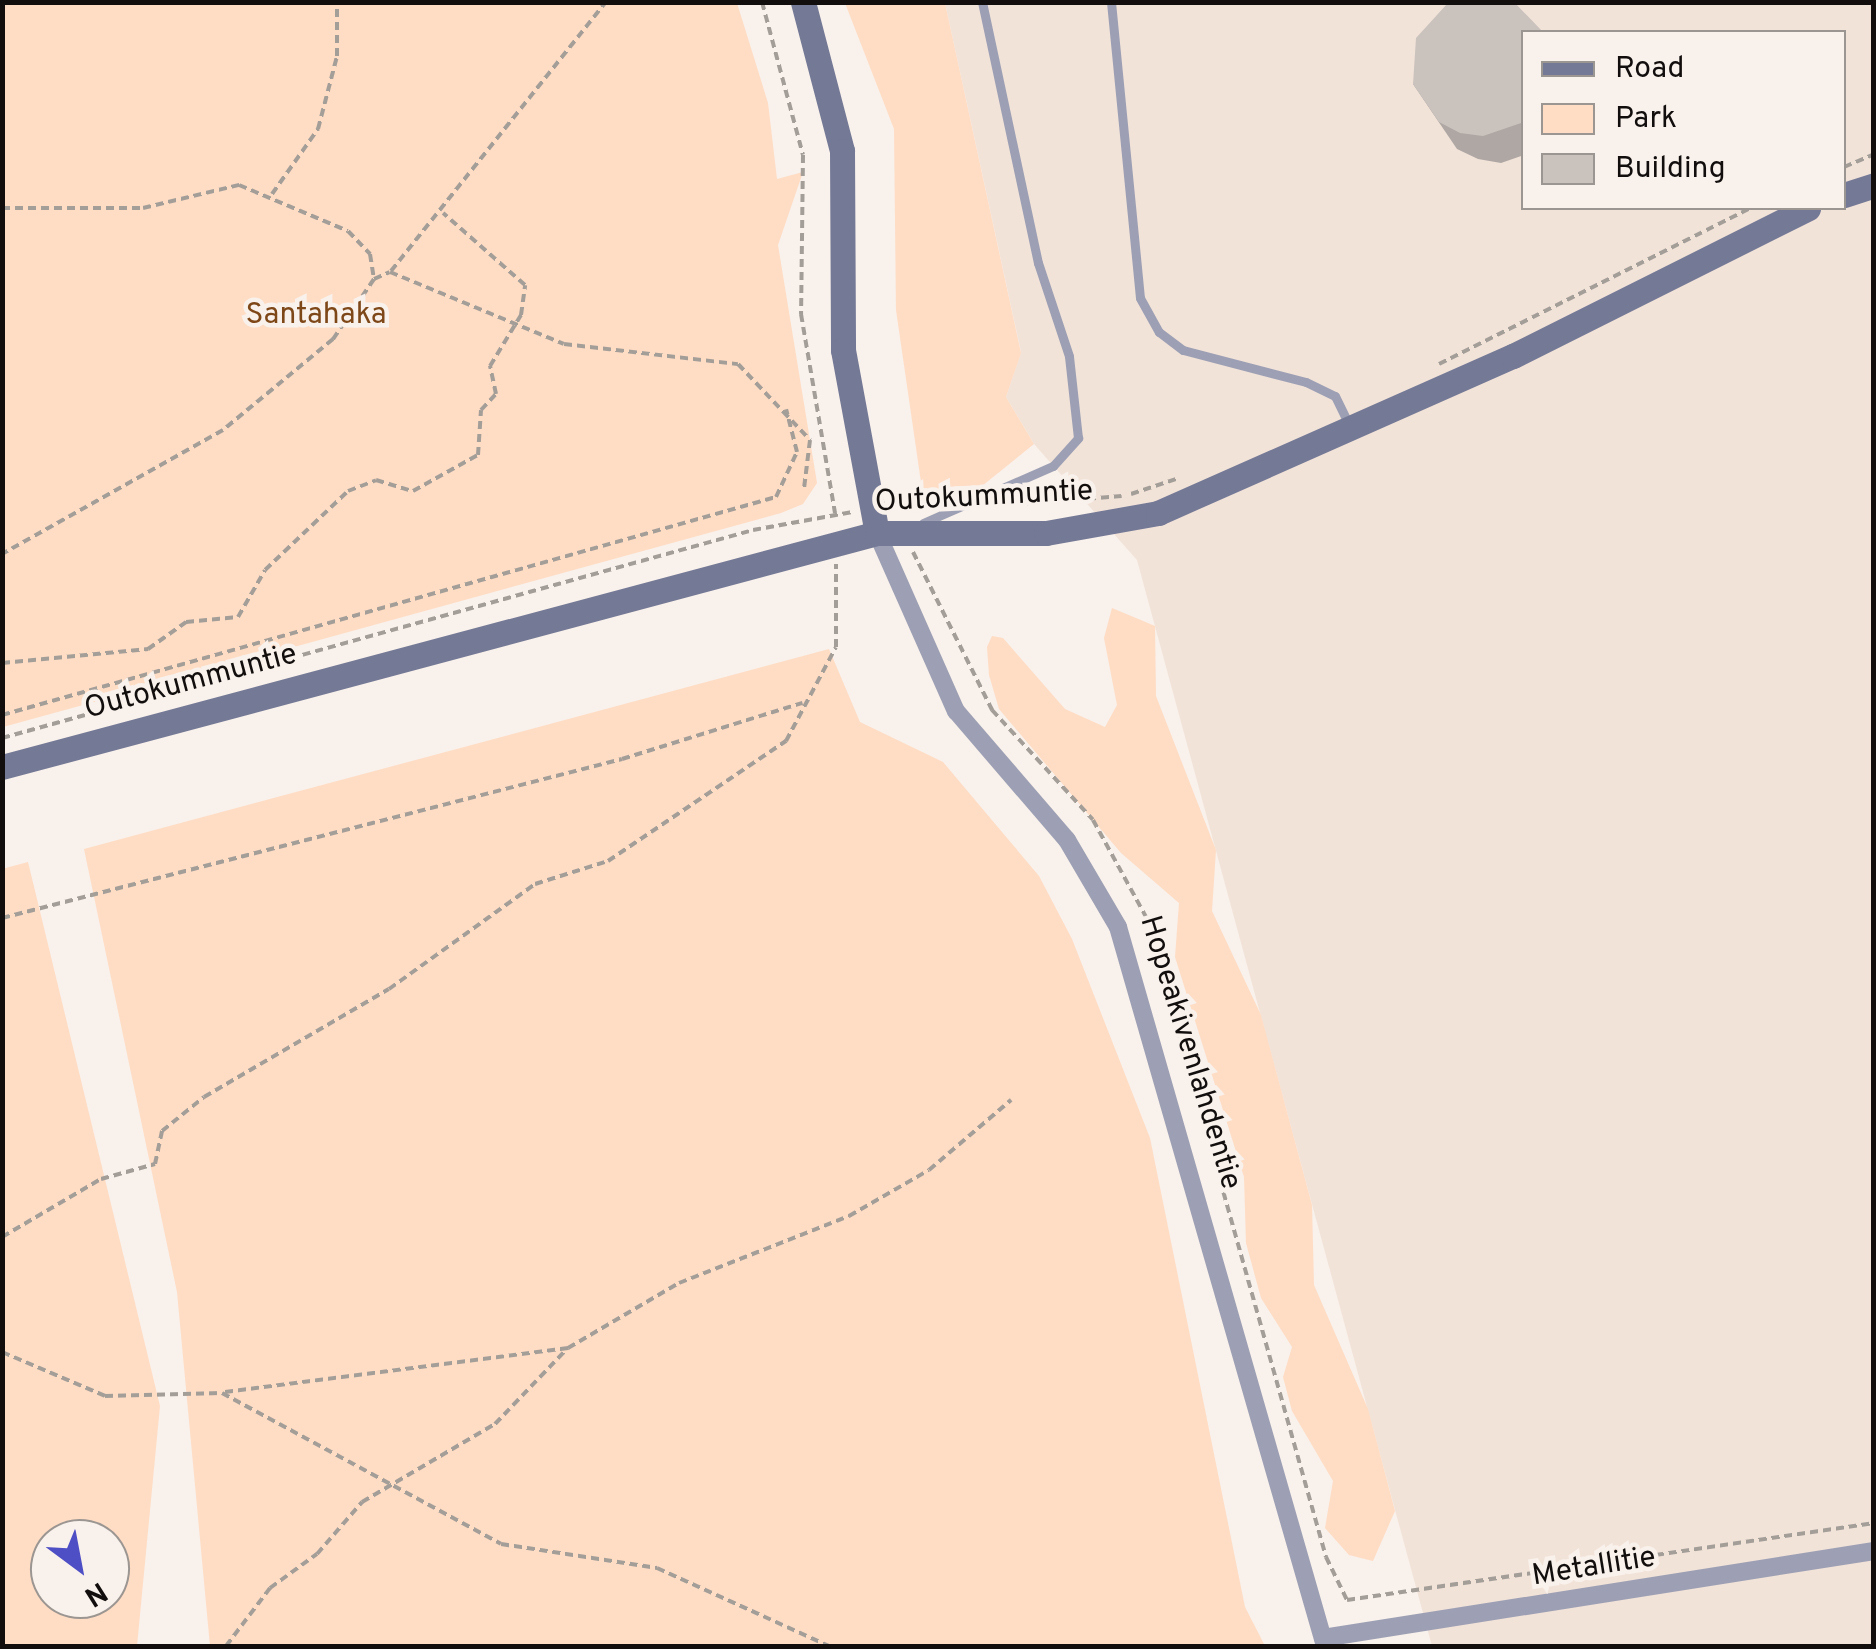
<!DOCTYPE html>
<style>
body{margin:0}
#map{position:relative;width:1876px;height:1649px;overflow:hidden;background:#f9f1eb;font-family:Overpass,sans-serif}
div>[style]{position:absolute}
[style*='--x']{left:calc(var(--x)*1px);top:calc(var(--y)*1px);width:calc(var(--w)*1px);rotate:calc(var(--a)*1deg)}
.built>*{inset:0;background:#f2e3d9}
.green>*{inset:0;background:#ffdcc4}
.path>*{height:4px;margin-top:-2px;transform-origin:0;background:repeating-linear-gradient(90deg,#a49e99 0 8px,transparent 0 13px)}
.lane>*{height:9px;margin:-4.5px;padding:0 4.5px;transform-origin:4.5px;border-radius:4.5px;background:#9da0b4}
.street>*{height:18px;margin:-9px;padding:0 9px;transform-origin:9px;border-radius:9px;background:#9da0b4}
.secondary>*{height:25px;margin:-12.5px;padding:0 12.5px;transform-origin:12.5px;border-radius:12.5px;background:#747996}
.wall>*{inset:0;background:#aea7a3}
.building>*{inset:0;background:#cac2bd}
span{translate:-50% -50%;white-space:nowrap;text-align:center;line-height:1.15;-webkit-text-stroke:9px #f9f1eb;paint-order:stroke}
.park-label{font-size:30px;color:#7e4718}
.street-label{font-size:30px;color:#110e0d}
.frame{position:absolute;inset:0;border:5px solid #110e0d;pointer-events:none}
.legend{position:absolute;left:1521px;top:30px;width:325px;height:180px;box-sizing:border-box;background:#f9f1eb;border:2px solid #9c9692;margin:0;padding:12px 18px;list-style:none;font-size:30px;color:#110e0d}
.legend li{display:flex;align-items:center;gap:20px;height:50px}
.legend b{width:50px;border:2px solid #9c9692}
.north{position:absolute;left:30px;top:1519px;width:100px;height:100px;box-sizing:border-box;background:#f9f1eb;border:2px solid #9c9692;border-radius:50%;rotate:148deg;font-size:28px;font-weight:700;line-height:40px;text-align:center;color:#110e0d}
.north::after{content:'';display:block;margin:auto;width:35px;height:45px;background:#4f4fc5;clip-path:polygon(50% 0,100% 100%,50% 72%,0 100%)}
</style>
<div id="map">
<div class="built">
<i style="clip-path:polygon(evenodd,945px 3px,1873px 3px,1873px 1646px,1432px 1646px,1137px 560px,1034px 444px,1006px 397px,1021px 352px,945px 3px,1524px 32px,1844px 32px,1844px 208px,1524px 208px,1524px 32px)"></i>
</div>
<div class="green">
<i style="clip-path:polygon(3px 2px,737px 3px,768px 103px,777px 179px,803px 172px,778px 245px,817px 483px,803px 504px,781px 513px,3px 727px)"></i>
<i style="clip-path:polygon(845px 3px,945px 3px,1021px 353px,1006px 397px,1034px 444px,972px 494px,923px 496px,896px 310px,894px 129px)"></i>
<i style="clip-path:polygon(1112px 608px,1155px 626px,1156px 696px,1216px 850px,1212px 911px,1261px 1015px,1312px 1205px,1314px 1285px,1368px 1409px,1395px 1511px,1373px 1561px,1349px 1555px,1325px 1528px,1333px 1481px,1292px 1411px,1283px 1377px,1292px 1347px,1261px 1298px,1246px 1243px,1244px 1177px,1175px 957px,1179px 903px,1121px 853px,999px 709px,989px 675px,987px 647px,992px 636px,1003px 638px,1065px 709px,1105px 727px,1117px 705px,1104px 638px)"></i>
<i style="clip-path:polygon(829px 649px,860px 722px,943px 762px,1039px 876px,1072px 939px,1150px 1138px,1245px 1607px,1265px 1646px,210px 1646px,177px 1292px,84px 849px)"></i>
<i style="clip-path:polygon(evenodd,28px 862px,160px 1406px,137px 1646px,3px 1646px,2px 869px,28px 862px,110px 1539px,110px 1599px,50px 1599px,50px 1539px,110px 1539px)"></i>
</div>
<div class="path">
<i style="--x:762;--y:2;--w:158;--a:75"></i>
<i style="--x:803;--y:155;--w:159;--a:90.7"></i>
<i style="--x:801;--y:314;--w:202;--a:80.3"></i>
<i style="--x:1844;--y:167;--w:33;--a:-23"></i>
<i style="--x:272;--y:194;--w:80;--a:-54.7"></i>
<i style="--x:318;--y:129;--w:75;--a:-75.4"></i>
<i style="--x:337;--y:56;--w:54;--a:-90"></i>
<i style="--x:2;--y:208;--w:141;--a:0"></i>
<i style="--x:143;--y:208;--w:99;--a:-13.5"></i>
<i style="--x:239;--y:185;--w:118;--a:22.9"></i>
<i style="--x:348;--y:231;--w:32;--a:46"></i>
<i style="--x:370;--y:254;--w:25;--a:81"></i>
<i style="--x:374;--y:279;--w:73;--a:124.3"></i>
<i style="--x:333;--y:339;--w:143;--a:140.4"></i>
<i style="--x:223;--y:430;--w:253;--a:150.7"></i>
<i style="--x:391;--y:271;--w:344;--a:-51.4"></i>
<i style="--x:374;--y:279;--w:17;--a:-24"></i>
<i style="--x:390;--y:272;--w:188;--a:22.5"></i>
<i style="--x:564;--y:344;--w:175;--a:6.6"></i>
<i style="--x:738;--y:364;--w:105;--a:46.5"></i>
<i style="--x:810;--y:440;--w:48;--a:97.1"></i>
<i style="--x:1439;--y:364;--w:349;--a:-26.6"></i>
<i style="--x:1131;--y:494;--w:51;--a:-18.4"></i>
<i style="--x:997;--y:506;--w:125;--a:-4.6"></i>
<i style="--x:913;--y:552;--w:177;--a:63.4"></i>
<i style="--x:992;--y:710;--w:149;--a:47.4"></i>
<i style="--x:1093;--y:820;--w:111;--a:61.3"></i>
<i style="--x:1146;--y:917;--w:665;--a:74.29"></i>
<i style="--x:1326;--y:1557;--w:48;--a:64"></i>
<i style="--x:1347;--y:1600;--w:533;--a:-8.31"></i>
<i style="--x:2;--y:663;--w:147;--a:-5.5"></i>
<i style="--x:148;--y:649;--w:47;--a:-35.4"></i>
<i style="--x:186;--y:622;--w:52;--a:-5.5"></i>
<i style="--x:238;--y:617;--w:54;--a:-60.1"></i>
<i style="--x:265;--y:570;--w:115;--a:-43.6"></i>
<i style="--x:348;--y:491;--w:30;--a:-21"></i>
<i style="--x:376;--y:480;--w:39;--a:17"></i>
<i style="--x:413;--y:491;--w:74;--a:-29"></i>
<i style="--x:478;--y:455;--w:45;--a:-86.2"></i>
<i style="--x:481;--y:410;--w:22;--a:-47"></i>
<i style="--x:496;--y:394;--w:29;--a:-102"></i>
<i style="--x:490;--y:366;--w:60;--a:-58.7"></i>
<i style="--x:521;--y:315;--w:30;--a:-82"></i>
<i style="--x:525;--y:285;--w:109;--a:-138.7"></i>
<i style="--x:2;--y:715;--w:804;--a:-15.73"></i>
<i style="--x:776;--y:497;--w:50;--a:-65"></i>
<i style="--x:797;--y:452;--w:44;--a:-104.3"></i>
<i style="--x:2;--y:738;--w:779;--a:-15.48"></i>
<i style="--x:753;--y:530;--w:101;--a:-10.3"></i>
<i style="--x:2;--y:918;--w:640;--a:-14.38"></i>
<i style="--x:622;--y:759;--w:189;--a:-17.3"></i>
<i style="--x:2;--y:1237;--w:115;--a:-30.4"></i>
<i style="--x:101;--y:1179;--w:56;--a:-15.5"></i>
<i style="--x:155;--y:1164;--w:34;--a:-78"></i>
<i style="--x:162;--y:1131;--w:54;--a:-39"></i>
<i style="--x:204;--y:1097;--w:214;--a:-30.3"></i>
<i style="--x:389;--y:989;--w:180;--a:-35.7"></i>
<i style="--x:535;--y:884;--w:77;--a:-17.5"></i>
<i style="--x:608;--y:861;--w:215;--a:-34"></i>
<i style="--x:786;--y:741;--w:106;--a:-62"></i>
<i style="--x:836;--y:647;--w:83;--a:-90"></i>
<i style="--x:2;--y:1352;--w:112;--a:23.1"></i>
<i style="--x:105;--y:1396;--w:117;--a:-1.5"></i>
<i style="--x:222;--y:1393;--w:317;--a:28.4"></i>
<i style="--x:501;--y:1544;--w:158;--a:8.7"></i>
<i style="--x:657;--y:1568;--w:189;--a:24.4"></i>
<i style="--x:225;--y:1392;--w:346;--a:-7.3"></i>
<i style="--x:226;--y:1646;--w:73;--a:-52.8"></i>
<i style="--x:270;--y:1588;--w:58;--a:-35.9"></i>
<i style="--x:317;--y:1554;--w:69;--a:-49.1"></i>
<i style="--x:362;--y:1502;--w:154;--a:-30.4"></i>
<i style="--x:495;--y:1424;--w:105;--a:-46.2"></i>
<i style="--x:568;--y:1348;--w:129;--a:-30.4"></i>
<i style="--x:679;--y:1283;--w:183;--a:-21.5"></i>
<i style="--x:849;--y:1216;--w:92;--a:-29.9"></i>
<i style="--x:929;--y:1170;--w:108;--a:-40.5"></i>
</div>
<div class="lane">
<i style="--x:1111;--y:2;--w:297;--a:84.4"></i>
<i style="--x:1140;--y:298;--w:39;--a:61"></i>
<i style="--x:1159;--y:332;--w:30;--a:37"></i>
<i style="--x:1183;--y:350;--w:127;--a:14.6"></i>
<i style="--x:1306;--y:382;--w:32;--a:26"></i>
<i style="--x:1335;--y:396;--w:32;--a:64"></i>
<i style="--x:923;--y:523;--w:142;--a:-23.7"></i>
<i style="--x:1053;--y:466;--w:38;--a:-48"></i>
<i style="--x:1078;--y:438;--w:82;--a:-96.3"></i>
<i style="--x:1069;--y:356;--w:98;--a:-108.4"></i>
<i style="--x:1038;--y:263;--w:267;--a:-102.1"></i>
</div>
<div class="street">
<i style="--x:877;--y:533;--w:195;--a:66.1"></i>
<i style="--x:956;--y:711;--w:170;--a:49.3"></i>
<i style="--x:1067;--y:840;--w:101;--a:59.6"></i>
<i style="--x:1118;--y:927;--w:748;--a:73.94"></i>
<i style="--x:1323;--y:1638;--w:558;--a:-8.97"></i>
</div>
<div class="secondary">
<i style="--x:803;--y:2;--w:154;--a:75.3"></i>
<i style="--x:842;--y:151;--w:199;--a:89.7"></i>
<i style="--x:843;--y:350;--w:186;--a:79.5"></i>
<i style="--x:1844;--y:195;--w:32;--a:-18"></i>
<i style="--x:2;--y:767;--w:906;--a:-14.97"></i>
<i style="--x:877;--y:533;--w:169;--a:0"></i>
<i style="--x:1046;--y:533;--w:114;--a:-10.1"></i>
<i style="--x:1158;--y:513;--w:388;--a:-23.9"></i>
<i style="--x:1513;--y:356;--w:330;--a:-26.6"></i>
</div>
<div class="wall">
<i style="clip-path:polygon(1524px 32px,1524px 155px,1501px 163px,1478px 159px,1457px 149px,1413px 84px)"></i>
</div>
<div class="building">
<i style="clip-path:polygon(1453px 2px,1514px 2px,1543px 32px,1524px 32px,1524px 122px,1483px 136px,1460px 133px,1439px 122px,1413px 84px,1416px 38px,1447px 4px)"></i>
</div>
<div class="park-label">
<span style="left:316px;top:316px">Santahaka</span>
</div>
<div class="street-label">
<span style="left:984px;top:498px;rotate:-3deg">Outokummuntie</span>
<span style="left:191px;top:683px;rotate:-15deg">Outokummuntie</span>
<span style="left:1189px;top:1053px;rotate:73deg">Hopeakivenlahdentie</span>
<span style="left:1594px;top:1568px;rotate:-9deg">Metallitie</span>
</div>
<div class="frame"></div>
<ul class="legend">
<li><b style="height:12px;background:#747996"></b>Road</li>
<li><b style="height:28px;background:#ffdcc4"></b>Park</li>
<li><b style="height:28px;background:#cac2bd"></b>Building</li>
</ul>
<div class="north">N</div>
</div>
